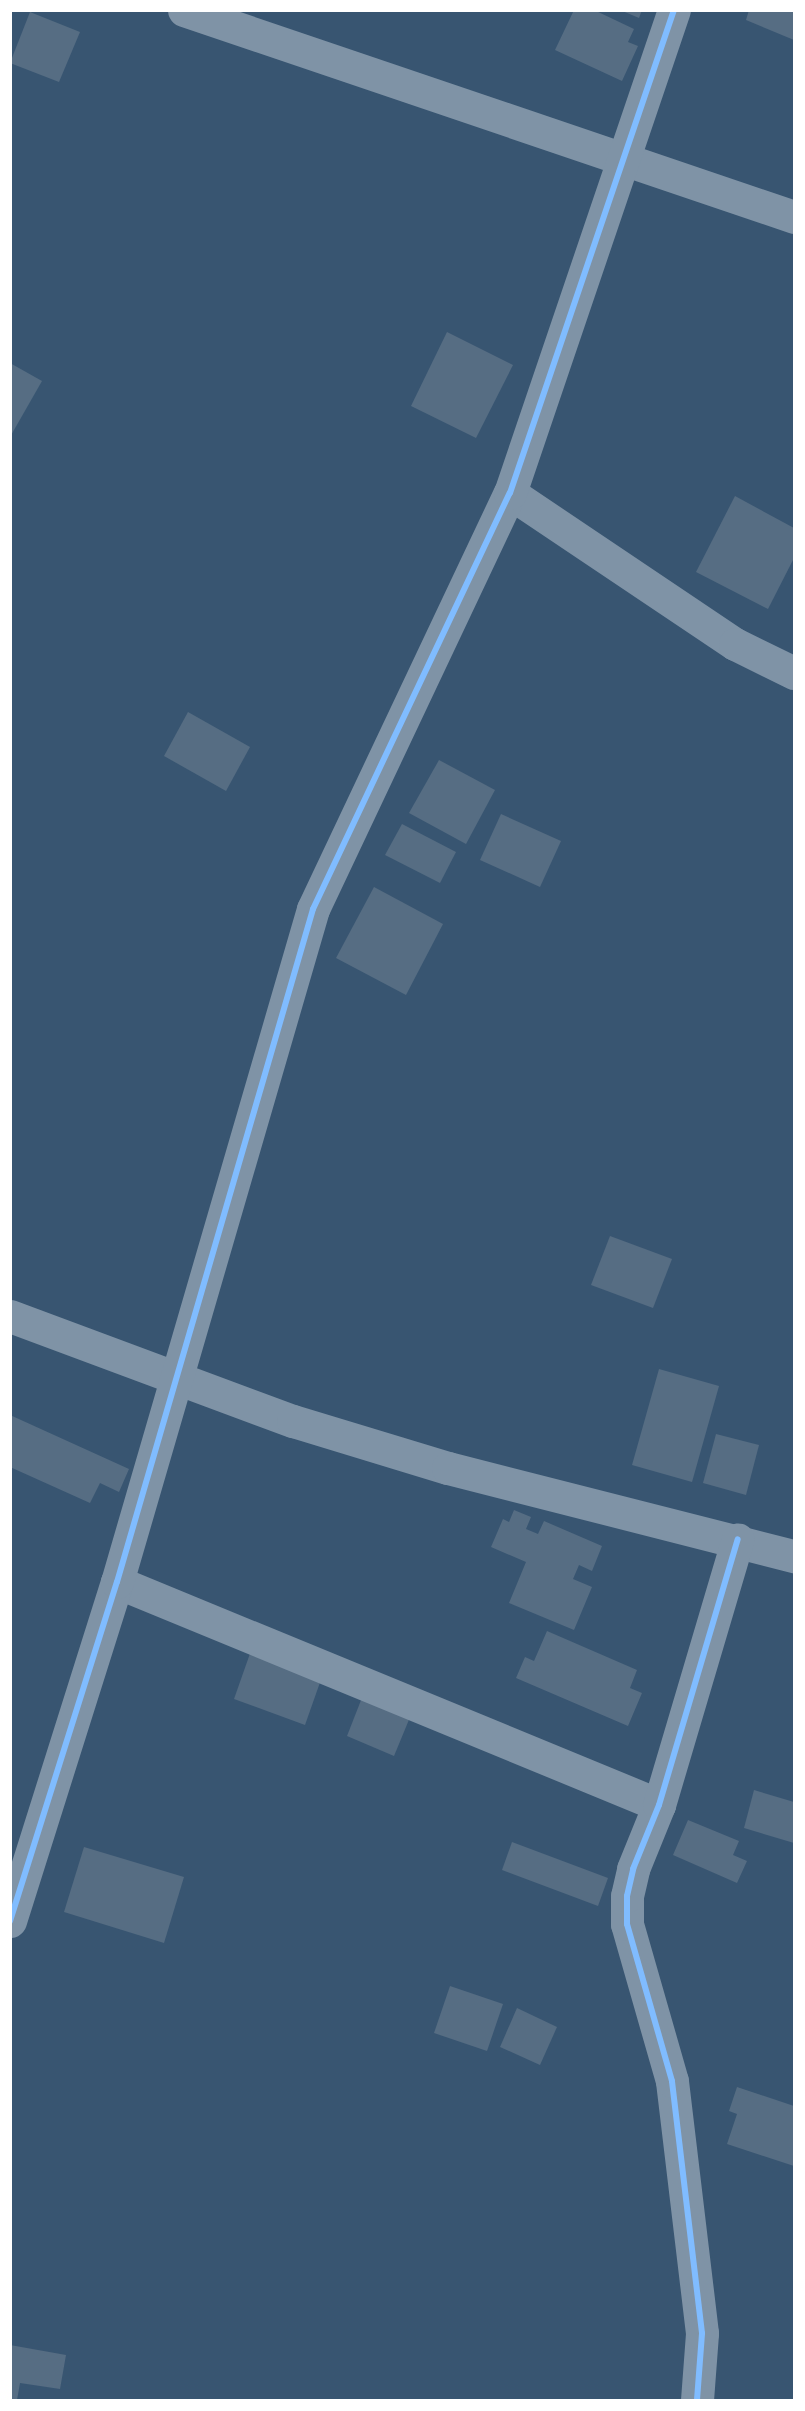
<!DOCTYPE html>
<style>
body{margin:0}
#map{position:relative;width:805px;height:2411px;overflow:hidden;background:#385571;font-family:"Alegreya Sans",sans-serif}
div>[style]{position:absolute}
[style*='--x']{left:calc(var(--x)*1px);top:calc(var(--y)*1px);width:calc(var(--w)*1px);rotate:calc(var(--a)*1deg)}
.building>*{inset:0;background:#566d83}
.minor>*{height:33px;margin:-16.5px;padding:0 16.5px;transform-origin:16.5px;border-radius:16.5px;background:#7f93a6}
.cycleway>*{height:6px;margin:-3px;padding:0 3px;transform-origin:3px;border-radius:3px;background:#80bcff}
span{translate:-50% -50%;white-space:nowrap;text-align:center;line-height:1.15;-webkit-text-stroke:4.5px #215688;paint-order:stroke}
.frame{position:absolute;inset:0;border:12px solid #fff;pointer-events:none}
</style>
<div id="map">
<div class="building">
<i style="clip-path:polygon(574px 10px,594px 10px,634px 29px,628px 42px,638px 46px,622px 81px,555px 50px)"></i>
<i style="clip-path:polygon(620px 10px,642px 10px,639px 18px)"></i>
<i style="clip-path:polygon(749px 10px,794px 10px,794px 40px,746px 20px)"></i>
<i style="clip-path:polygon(30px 12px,80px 32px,59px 82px,10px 63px)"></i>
<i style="clip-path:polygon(447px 332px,513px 365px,476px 438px,411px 406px)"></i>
<i style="clip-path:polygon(10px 363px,42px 381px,10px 437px)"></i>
<i style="clip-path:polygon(735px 496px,794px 528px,794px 558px,768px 609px,696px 572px)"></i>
<i style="clip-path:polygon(188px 712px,250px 747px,226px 791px,164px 756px)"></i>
<i style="clip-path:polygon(439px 760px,495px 790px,466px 844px,409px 813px)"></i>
<i style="clip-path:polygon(501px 814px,561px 841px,540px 887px,480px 860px)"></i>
<i style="clip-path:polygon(402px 824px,456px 852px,440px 883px,385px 855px)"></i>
<i style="clip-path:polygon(374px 887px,443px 924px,406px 995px,336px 958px)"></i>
<i style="clip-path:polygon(610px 1236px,672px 1259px,653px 1308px,591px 1285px)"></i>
<i style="clip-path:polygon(659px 1369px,719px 1386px,692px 1482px,632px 1465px)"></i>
<i style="clip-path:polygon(10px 1415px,129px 1469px,119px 1492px,100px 1483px,90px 1503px,10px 1467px)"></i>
<i style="clip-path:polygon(716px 1434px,759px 1445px,746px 1495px,703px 1483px)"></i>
<i style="clip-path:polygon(514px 1510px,531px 1517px,526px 1529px,538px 1534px,544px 1521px,602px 1546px,592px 1571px,579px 1565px,573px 1579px,592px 1587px,574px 1630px,509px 1603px,526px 1562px,491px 1547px,503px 1519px,509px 1522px)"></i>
<i style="clip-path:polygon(547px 1631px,637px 1670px,630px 1688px,642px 1693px,628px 1726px,516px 1678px,525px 1657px,534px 1661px)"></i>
<i style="clip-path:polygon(253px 1645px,324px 1671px,305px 1725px,234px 1699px)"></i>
<i style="clip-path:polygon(365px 1690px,413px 1710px,394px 1756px,347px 1736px)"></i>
<i style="clip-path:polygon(754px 1790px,794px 1802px,794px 1843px,744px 1828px)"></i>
<i style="clip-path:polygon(688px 1820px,739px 1841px,733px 1855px,747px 1861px,737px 1883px,673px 1855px)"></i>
<i style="clip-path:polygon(512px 1842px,608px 1878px,598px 1906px,502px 1870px)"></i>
<i style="clip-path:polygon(84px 1847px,184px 1877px,164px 1943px,64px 1912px)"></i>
<i style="clip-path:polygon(450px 1986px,503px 2004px,487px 2051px,434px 2033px)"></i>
<i style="clip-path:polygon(517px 2008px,557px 2027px,540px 2065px,500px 2047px)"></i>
<i style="clip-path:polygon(737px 2087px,794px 2106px,794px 2166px,727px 2144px,737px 2114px,729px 2111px)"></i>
<i style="clip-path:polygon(10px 2345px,66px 2355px,60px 2389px,20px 2383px,17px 2400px,10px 2399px)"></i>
</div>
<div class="minor">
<i style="--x:184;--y:10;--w:644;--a:18.74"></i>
<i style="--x:510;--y:493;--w:271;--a:33.9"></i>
<i style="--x:735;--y:644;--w:66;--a:26.2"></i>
<i style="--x:10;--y:1316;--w:302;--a:20.4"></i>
<i style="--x:293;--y:1421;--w:162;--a:16.9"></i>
<i style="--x:448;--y:1468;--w:357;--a:14.3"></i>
<i style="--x:117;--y:1582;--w:586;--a:22.36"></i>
<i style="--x:10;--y:1921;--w:355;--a:-72.5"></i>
<i style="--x:117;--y:1582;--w:701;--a:-73.76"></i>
<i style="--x:313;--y:909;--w:460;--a:-64.7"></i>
<i style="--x:510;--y:493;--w:510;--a:-71.25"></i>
<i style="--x:697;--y:2400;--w:67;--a:-85.7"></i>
<i style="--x:702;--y:2333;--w:254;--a:-96.8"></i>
<i style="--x:672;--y:2081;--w:163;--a:-106"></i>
<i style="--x:627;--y:1924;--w:28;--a:-90"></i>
<i style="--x:627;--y:1896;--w:28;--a:-77"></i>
<i style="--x:633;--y:1869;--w:69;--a:-67.9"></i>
<i style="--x:659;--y:1805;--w:277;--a:-73.5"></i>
</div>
<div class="cycleway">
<i style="--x:10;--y:1921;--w:355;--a:-72.5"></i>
<i style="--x:117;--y:1582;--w:701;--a:-73.76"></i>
<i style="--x:313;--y:909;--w:460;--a:-64.7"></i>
<i style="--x:510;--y:493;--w:510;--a:-71.25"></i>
<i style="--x:697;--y:2400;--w:67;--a:-85.7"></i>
<i style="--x:702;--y:2333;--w:254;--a:-96.8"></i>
<i style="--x:672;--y:2081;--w:163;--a:-106"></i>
<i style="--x:627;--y:1924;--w:28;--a:-90"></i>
<i style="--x:627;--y:1896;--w:28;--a:-77"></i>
<i style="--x:633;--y:1869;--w:69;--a:-67.9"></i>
<i style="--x:659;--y:1805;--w:277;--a:-73.5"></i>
</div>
<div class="frame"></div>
</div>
